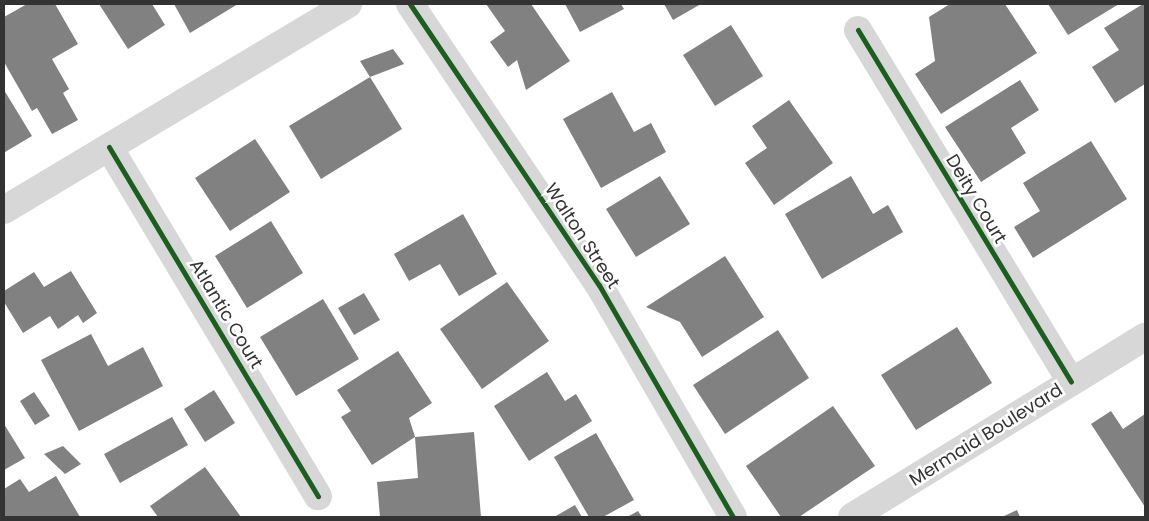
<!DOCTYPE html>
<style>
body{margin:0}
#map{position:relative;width:1149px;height:521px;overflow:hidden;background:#fff;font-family:Poppins,sans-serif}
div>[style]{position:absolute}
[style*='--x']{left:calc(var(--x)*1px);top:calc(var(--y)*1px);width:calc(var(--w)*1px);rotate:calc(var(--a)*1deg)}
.building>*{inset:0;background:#818181}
.street>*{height:28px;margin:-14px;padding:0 14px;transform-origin:14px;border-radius:14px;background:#d7d7d7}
.cycleway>*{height:5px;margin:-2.5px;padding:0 2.5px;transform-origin:2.5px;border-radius:2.5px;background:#1b5e20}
span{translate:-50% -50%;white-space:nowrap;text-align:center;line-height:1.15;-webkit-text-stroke:5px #fff;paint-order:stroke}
.street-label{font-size:18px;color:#333}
.frame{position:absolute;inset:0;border:5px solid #333;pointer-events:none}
</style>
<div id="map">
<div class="building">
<i style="clip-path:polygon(27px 4px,55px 4px,78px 44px,52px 59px,69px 89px,63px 93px,78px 120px,52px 134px,37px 108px,32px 111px,4px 62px,4px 17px)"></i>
<i style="clip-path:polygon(99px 4px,152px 4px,165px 25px,128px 49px)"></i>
<i style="clip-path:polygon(174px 4px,238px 4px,190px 33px)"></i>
<i style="clip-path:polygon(486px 4px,531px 4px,570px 61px,526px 90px,517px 60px,508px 67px,490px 42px,505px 31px)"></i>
<i style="clip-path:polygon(565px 4px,621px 4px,624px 9px,580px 32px)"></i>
<i style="clip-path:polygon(664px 4px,701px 4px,673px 20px)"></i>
<i style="clip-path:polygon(950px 4px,1005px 4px,1037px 53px,941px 114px,915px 74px,935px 61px,929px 17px)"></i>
<i style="clip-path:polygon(1048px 4px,1119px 4px,1068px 35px)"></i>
<i style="clip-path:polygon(1143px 4px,1145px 4px,1145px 84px,1115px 103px,1092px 67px,1119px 50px,1104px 28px)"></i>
<i style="clip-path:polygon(731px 25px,763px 76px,715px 106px,683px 55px)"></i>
<i style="clip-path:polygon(393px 49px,404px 64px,370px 77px,360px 61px)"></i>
<i style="clip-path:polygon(370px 77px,402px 129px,321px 179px,289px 126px)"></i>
<i style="clip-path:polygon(1020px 80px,1039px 110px,1011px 128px,1026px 153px,981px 182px,945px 127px)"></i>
<i style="clip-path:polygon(4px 90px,32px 136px,5px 152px,4px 149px)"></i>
<i style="clip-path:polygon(612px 92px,634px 132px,651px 123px,666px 152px,601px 188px,563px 119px)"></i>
<i style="clip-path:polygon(789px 100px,833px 163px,774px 205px,745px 163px,767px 148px,752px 126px)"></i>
<i style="clip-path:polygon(255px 139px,290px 192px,230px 231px,195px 178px)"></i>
<i style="clip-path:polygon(1091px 141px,1127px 199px,1033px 258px,1014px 227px,1040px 211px,1023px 183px)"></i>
<i style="clip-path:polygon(660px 176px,690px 224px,636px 257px,606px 209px)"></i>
<i style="clip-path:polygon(851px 176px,873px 214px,888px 205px,903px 232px,822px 279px,785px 214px)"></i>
<i style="clip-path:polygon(463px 214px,497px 274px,459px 296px,440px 264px,409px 281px,394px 254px)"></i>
<i style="clip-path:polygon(271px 221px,303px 273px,247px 308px,215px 256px)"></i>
<i style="clip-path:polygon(725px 256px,764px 317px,702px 357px,680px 322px,646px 307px)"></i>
<i style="clip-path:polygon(71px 271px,97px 313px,83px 323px,78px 315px,58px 329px,50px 316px,23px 333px,4px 302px,4px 291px,34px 272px,44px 287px)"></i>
<i style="clip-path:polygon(507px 282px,549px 341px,482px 389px,440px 329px)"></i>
<i style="clip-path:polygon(364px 293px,380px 320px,354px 335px,338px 308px)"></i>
<i style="clip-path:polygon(323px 299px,359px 359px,296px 396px,260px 337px)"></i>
<i style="clip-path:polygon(957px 327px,992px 383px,916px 430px,881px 375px)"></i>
<i style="clip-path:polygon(778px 330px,809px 378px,725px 434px,693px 385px)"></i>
<i style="clip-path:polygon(91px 334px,108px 366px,143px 347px,163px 386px,79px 431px,41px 360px)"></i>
<i style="clip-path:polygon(398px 351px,432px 403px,409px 418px,415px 437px,372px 465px,341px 417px,351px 411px,337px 390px)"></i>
<i style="clip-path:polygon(547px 372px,565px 401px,576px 394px,592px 421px,529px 461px,494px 406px)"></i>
<i style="clip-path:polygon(214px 390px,235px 423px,205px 442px,184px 409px)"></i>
<i style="clip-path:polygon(34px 392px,50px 416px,35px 425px,20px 401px)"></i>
<i style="clip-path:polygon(833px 406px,875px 466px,799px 517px,781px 517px,746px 466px)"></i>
<i style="clip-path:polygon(1111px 411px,1123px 429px,1145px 414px,1145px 507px,1091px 424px)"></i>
<i style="clip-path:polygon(172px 417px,188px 445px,120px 483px,104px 454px)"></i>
<i style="clip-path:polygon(4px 424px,25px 458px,4px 470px)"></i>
<i style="clip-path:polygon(474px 432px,481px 517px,380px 517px,377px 482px,418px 478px,415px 437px)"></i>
<i style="clip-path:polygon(596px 433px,634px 500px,603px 517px,589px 517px,554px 457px)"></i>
<i style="clip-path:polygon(63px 446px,81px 464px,65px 474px,44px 454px)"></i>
<i style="clip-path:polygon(205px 467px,241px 517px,158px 517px,150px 506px)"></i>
<i style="clip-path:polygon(56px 476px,80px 517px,4px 517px,4px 489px,20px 479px,29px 492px)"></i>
<i style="clip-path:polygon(575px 505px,582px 517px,554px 517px)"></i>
<i style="clip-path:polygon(1017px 510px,1020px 517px,1002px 517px)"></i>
<i style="clip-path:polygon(638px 511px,642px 517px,627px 517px)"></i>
</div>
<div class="street">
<i style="--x:410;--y:4;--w:339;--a:56.1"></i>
<i style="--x:599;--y:285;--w:268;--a:60"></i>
<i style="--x:858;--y:30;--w:411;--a:58.8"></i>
<i style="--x:109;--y:147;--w:407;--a:59.1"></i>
<i style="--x:4;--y:210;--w:401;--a:-30.9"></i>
<i style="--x:852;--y:517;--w:344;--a:-31.6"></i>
</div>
<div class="cycleway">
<i style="--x:410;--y:4;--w:339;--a:56.1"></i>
<i style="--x:599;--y:285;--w:268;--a:60"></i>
<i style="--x:858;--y:30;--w:411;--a:58.8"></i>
<i style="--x:109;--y:147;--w:407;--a:59.1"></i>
</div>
<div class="street-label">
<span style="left:976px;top:199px;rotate:59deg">Deity Court</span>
<span style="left:582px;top:236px;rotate:57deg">Walton Street</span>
<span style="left:226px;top:314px;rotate:59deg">Atlantic Court</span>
<span style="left:986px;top:435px;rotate:-32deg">Mermaid Boulevard</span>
</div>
<div class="frame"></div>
</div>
